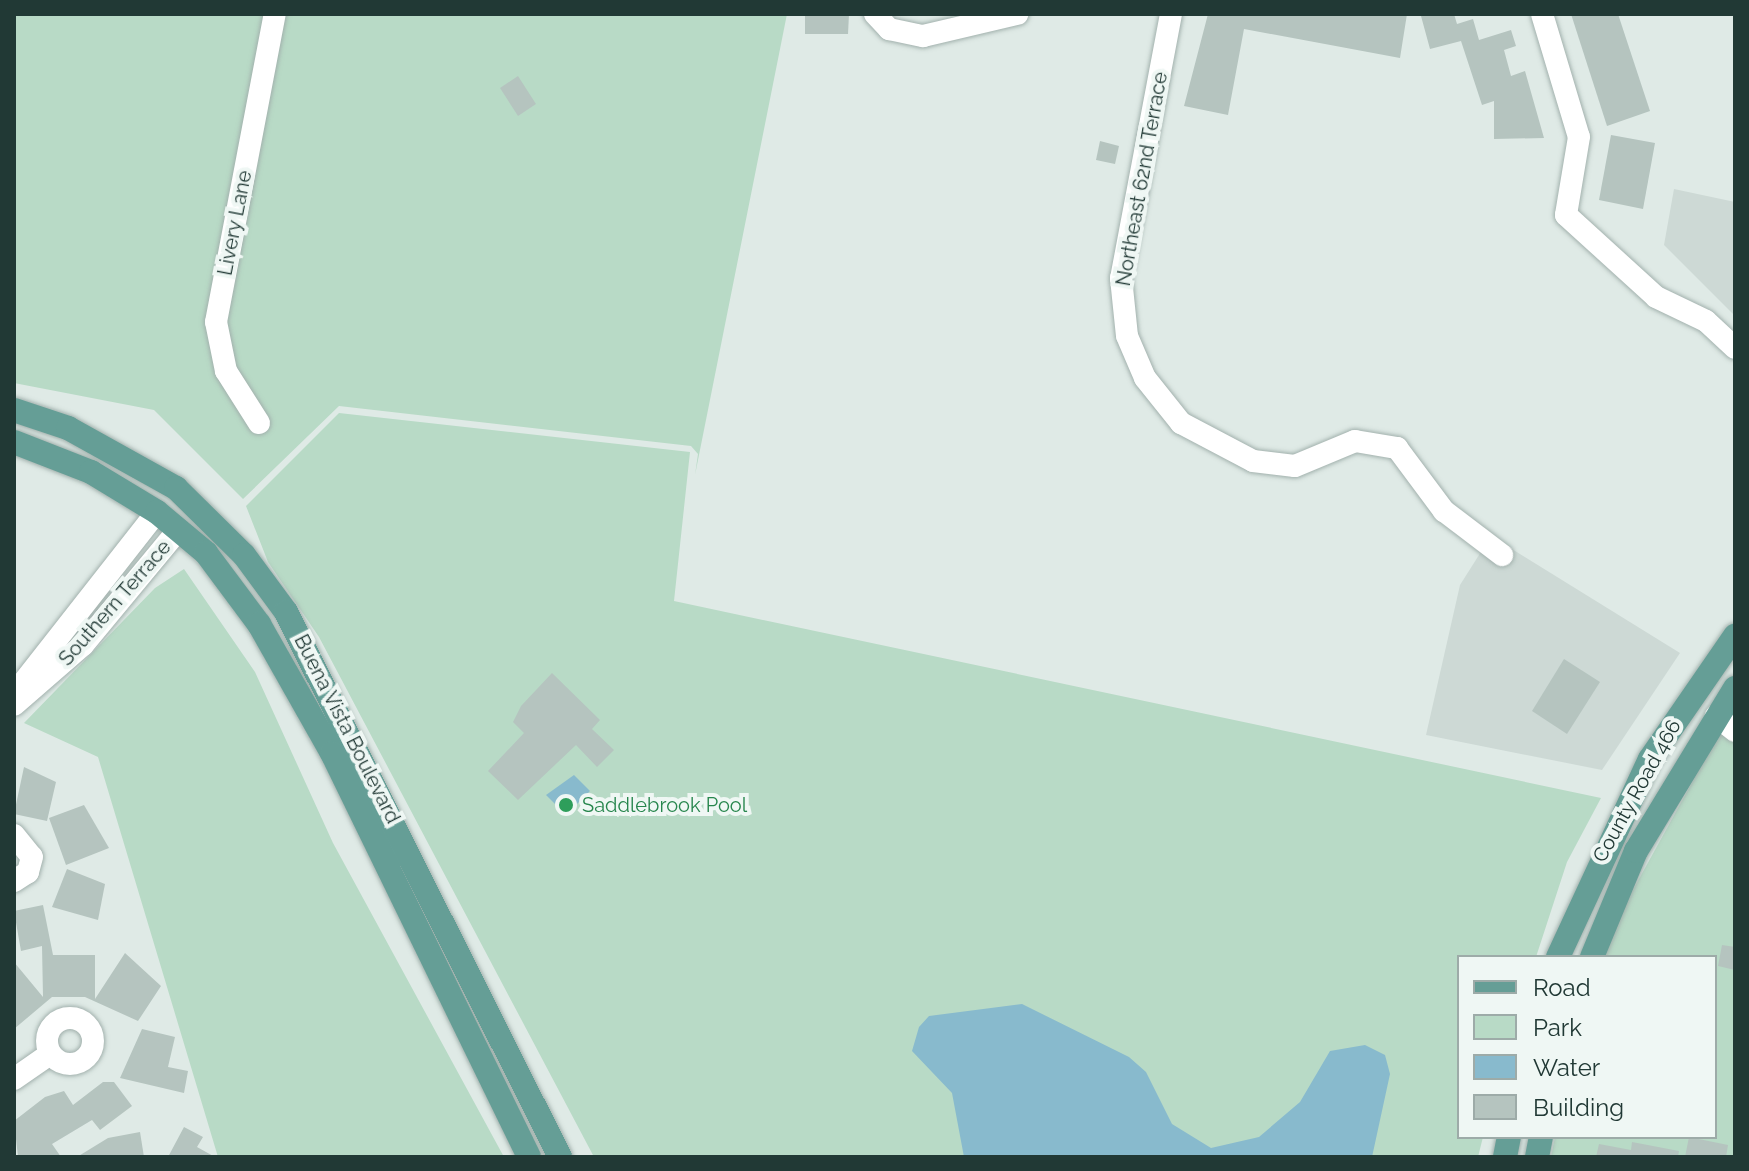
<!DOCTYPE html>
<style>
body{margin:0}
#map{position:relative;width:1749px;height:1171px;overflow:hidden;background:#dfeae6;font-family:Raleway,sans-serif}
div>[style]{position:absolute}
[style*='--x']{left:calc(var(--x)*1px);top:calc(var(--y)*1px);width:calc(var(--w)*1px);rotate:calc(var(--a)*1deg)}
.built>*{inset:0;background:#cdd9d5}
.green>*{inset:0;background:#b8dac6}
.water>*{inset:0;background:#88bacd}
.building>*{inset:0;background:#b5c4bf}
.roads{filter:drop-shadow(0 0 2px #a2b1ad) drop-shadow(0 0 2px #a2b1ad)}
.minor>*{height:22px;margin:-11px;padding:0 11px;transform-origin:11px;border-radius:11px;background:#fff}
.minor>.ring{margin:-11px;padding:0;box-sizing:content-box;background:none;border:22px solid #fff;border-radius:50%}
.major>*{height:24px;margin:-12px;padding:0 12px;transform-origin:12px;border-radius:12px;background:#659e96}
.dots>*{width:22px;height:22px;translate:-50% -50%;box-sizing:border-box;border:4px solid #eff7f4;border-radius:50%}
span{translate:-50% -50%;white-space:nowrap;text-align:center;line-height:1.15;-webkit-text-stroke:8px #eff7f4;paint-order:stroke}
.street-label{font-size:20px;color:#213935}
.leisure-label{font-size:20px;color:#27864d}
.left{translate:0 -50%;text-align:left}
.frame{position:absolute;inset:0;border:16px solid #213935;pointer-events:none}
.legend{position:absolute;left:1457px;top:955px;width:260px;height:184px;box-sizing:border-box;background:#eff7f4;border:2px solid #9daba8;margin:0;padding:10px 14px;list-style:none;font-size:24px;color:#213935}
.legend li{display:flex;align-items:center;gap:16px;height:40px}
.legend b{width:40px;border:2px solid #9daba8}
</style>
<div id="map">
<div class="built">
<i style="clip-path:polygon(1674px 189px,1735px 202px,1735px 316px,1664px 245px)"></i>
<i style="clip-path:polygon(1491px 536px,1680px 653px,1602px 770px,1426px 735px,1460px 585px)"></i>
</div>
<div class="green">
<i style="clip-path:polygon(14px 14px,787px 14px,695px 475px,698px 454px,691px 446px,339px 406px,243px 499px,154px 410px,14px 383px)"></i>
<i style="clip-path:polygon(339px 413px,690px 452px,674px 601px,1601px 798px,1567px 862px,1536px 957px,1459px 957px,1459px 1137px,1483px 1137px,1478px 1157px,594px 1157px,319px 637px,268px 562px,246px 506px)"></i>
<i style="clip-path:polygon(184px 569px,255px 672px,333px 843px,504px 1157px,218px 1157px,98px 757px,24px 723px,155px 588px)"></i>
<i style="clip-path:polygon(1721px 730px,1735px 741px,1735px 1157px,1551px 1157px,1555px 1137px,1715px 1137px,1715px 957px,1604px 957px,1618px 917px)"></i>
</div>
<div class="water">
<i style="clip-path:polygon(574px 775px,590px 791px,566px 815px,546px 795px)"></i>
<i style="clip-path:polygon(1022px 1004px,1129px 1057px,1146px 1072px,1172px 1124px,1211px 1148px,1259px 1137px,1300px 1102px,1330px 1051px,1365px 1045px,1385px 1055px,1390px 1074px,1372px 1157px,964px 1157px,952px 1093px,912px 1051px,919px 1027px,929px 1016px)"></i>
</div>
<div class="building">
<i style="clip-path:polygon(805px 14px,849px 14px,848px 34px,805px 34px)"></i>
<i style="clip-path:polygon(1208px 14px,1407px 14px,1400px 58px,1244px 29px,1228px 115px,1184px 106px)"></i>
<i style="clip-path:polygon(1454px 14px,1457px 24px,1473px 19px,1479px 40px,1511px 30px,1516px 46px,1504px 50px,1511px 76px,1525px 71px,1544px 138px,1494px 139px,1494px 101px,1482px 105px,1461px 41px,1430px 49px,1421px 16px)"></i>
<i style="clip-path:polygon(1571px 14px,1618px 14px,1650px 111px,1607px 126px)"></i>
<i style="clip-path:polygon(518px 76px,536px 104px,518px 116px,500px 88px)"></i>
<i style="clip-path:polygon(1611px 135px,1655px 143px,1643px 209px,1599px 200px)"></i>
<i style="clip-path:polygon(1100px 141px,1119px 146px,1115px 164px,1096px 160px)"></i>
<i style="clip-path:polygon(1564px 659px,1600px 682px,1567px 734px,1532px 711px)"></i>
<i style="clip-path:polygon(552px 673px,600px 720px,592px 729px,614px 750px,597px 767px,576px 745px,518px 800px,488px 771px,524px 733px,513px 722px,521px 706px)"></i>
<i style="clip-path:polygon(24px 767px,56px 782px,47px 821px,14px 814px)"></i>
<i style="clip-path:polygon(84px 805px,109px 848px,66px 865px,49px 818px)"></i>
<i style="clip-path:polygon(67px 869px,105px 884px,98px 920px,52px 907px)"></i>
<i style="clip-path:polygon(43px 905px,53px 955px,95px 955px,95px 999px,125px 953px,161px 986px,138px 1021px,85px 997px,52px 997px,14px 1029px,14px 962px,43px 997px,42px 946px,21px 951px,14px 911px)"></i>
<i style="clip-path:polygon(1722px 945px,1735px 947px,1735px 970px,1718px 966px)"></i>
<i style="clip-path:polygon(142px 1029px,175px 1037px,168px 1067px,188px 1071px,184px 1093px,120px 1078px)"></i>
<i style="clip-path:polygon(103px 1082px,114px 1082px,132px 1106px,100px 1130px,92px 1120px,52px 1144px,61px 1157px,18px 1157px,14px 1121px,45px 1097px,64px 1091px,73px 1105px)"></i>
<i style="clip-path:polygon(184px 1127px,203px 1137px,197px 1147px,215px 1157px,168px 1157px)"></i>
<i style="clip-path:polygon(140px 1132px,144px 1157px,77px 1157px,108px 1138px)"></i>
<i style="clip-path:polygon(1689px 1137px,1728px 1145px,1726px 1157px,1685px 1157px)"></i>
<i style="clip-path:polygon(1632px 1142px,1679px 1151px,1678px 1157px,1596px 1157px,1599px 1144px,1631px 1150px)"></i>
</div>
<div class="roads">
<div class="minor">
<i style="--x:875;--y:14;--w:21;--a:47"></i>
<i style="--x:889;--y:29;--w:35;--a:12"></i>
<i style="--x:923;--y:36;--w:97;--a:-13.2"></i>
<i style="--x:1171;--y:14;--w:269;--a:100.7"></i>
<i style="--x:1121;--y:278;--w:58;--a:84.1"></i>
<i style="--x:1127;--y:336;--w:46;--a:66.8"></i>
<i style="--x:1145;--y:378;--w:58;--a:51.3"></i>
<i style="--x:1181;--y:423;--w:81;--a:27.8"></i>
<i style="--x:1253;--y:461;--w:42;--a:6.8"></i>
<i style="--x:1295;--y:466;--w:65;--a:-22.6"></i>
<i style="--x:1355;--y:441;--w:43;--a:9.5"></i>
<i style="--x:1397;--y:448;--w:79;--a:53.3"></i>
<i style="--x:1444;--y:511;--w:73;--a:37.2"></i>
<i style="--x:1542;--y:14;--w:128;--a:73.3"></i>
<i style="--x:1579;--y:137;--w:79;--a:99.5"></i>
<i style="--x:1566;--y:215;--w:122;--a:42.3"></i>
<i style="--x:1656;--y:297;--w:55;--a:25.6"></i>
<i style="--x:1706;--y:321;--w:40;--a:43"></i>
<i style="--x:259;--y:423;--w:62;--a:-122.4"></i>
<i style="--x:226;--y:371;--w:50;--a:-101.5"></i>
<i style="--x:216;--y:322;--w:314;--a:-79.2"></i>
<i style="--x:18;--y:689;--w:225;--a:-51.9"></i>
<i style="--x:14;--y:705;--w:91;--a:-41"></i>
<i style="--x:83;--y:645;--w:149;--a:-50.4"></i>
<i style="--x:1716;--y:716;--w:24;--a:38"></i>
<i style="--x:14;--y:835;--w:28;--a:51"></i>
<i style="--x:32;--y:857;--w:16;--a:105"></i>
<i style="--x:28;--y:872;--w:17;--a:147"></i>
<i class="ring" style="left:47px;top:1018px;width:24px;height:24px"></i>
<i style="--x:14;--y:1079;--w:44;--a:-34.8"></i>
</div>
<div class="major">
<i style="--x:14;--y:410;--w:57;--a:18.4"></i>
<i style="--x:68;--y:428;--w:124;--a:29.1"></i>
<i style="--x:176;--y:488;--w:95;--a:44.6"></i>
<i style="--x:244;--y:555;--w:71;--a:53.6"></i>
<i style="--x:286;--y:612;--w:610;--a:63.31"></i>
<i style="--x:14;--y:442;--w:83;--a:21.3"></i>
<i style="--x:91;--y:472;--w:77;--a:31.2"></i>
<i style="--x:157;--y:512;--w:64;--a:39.9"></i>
<i style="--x:206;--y:553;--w:89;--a:53.3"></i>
<i style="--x:259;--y:624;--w:148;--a:60.5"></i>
<i style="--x:332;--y:753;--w:449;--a:64"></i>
<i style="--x:1558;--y:957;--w:218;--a:-65.1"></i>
<i style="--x:1650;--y:759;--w:150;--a:-55.4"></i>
<i style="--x:1592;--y:957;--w:115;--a:-67.5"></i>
<i style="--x:1636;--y:851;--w:191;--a:-58.7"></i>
<i style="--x:1505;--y:1157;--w:20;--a:-79"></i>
<i style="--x:1537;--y:1157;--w:20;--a:-79"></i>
</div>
</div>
<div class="dots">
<i style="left:566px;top:805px;background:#2e9e5b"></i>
</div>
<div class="street-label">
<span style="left:1142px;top:179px;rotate:-80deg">Northeast 62nd Terrace</span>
<span style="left:235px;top:223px;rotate:-79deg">Livery Lane</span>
<span style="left:115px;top:603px;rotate:-49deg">Southern Terrace</span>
<span style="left:347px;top:729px;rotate:63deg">Buena Vista Boulevard</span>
<span style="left:1637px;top:791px;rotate:-61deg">County Road 466</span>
</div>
<div class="leisure-label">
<span class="left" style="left:582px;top:805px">Saddlebrook Pool</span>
</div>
<div class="frame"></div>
<ul class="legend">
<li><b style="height:10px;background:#659e96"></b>Road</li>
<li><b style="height:22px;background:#b8dac6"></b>Park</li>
<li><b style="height:22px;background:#88bacd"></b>Water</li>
<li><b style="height:22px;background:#b5c4bf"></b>Building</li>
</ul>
</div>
